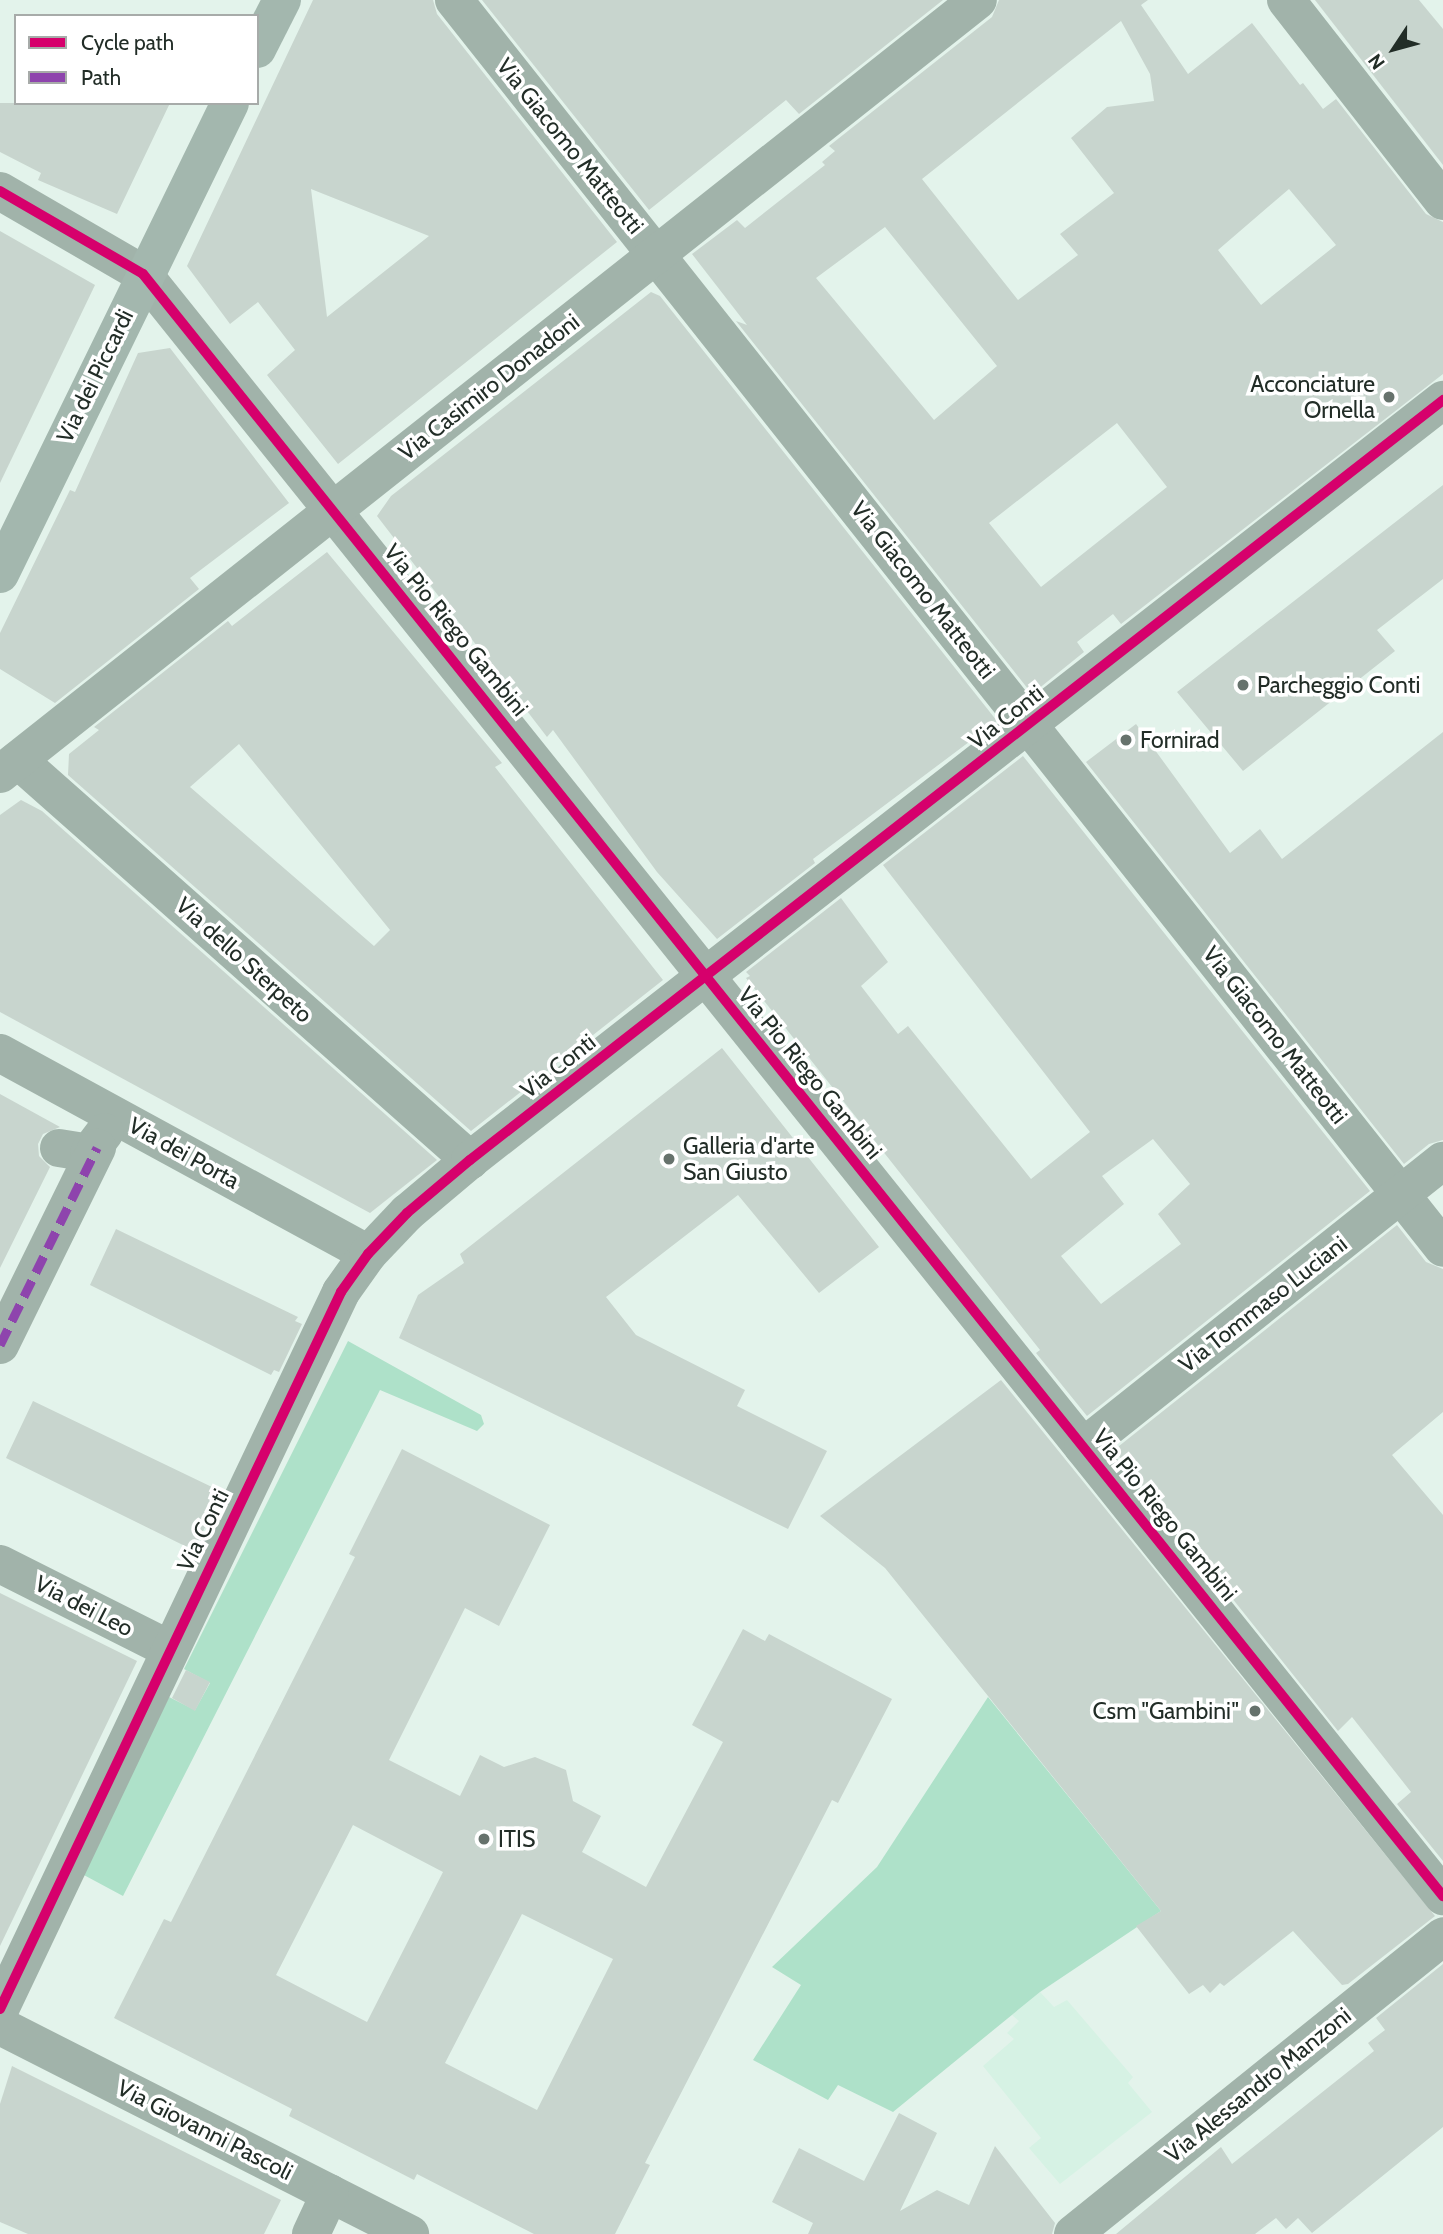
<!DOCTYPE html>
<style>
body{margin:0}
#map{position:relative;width:1443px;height:2234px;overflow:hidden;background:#e3f3eb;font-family:Cabin,sans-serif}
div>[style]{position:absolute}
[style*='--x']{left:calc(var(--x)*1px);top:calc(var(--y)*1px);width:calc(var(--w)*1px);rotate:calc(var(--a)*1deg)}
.built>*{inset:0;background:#d6f2e4}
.green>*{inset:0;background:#aee1c9}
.building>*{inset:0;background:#c8d5ce}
.minor>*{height:38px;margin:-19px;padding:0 19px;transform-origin:19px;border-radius:19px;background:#a1b3aa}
.major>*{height:38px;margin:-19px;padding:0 19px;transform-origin:19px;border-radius:19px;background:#a3b7ae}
.quiet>*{height:9px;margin-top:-4.5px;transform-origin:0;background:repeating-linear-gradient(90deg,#8e44ad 0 18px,transparent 0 27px)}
.cycleway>*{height:10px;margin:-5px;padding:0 5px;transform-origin:5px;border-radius:5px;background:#d6006c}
.dots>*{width:19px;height:19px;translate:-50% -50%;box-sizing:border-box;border:4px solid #fff;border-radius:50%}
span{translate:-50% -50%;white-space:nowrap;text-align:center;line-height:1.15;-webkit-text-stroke:7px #fff;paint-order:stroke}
.street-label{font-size:23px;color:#222d27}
.poi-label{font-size:23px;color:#222d27}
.right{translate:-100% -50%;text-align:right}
.left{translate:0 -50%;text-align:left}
.legend{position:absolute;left:14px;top:14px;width:245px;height:91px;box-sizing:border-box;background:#fff;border:2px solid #a7aba9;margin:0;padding:9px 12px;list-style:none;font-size:21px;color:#222d27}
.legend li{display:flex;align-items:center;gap:14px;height:35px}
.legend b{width:35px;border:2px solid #a7aba9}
.north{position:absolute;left:1359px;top:14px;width:70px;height:70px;-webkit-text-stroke:5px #fff;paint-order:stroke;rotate:234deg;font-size:19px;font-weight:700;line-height:28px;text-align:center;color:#222d27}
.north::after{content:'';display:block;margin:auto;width:24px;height:32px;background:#222d27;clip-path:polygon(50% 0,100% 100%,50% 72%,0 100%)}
</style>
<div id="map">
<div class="built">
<i style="clip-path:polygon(1040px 1992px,1054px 2007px,1067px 2000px,1133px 2077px,1128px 2083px,1152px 2112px,1060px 2184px,1029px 2148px,1041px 2138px,983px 2066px,1014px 2039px,1007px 2033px,1019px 2021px,1012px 2015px)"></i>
</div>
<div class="green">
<i style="clip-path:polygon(348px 1341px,481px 1415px,484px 1424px,477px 1431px,380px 1390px,123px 1896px,82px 1874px,169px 1697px,195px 1710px,210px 1683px,184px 1669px)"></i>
<i style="clip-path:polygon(988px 1697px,1161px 1911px,1040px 1992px,893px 2112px,838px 2085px,828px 2100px,753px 2060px,801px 1985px,772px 1967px,877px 1867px)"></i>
</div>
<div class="building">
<i style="clip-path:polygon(evenodd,313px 0,433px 0,437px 14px,617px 242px,338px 464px,267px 375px,295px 350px,258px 302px,230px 324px,187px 266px,313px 0,311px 189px,429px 236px,327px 317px,311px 189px)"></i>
<i style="clip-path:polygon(482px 0,943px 0,799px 114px,786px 100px,649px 210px)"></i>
<i style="clip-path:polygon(evenodd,999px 0,1148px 0,1141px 5px,1188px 74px,1252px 23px,1300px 85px,1303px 83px,1323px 109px,1336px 99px,1426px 214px,1443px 222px,1443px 374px,1121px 624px,1113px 614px,1077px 642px,1084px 652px,1032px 694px,736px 321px,747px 325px,692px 254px,737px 220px,745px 228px,825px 165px,822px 162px,835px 151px,829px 146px,992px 17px,999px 0,1121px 21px,1150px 74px,1154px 101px,1107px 107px,1071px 138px,1114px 193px,1060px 234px,1078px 255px,1018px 300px,922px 179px,1121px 21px,999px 0,1289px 189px,1336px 245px,1261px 305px,1218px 250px,1289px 189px,999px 0,885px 227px,997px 366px,934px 420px,816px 278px,885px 227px,999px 0,1117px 423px,1167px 487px,1041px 587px,989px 523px,1117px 423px)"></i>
<i style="clip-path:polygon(1315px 0,1419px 0,1443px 29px,1443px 165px)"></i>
<i style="clip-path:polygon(0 103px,170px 103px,117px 214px,38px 180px,41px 173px,0 152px)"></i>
<i style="clip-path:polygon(0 231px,95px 285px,0 483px)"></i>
<i style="clip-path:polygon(651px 292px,660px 296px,997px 721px,813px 859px,815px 863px,717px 939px,657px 872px,553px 730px,547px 737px,377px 516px,391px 496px)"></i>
<i style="clip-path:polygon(170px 348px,289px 503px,190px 578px,199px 589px,55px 703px,0 669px,0 633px,70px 490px,75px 492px,138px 353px)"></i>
<i style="clip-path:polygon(1443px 485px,1443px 579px,1377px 630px,1395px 651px,1243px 771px,1177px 692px)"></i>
<i style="clip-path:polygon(evenodd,327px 552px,502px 763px,495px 767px,663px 980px,471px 1131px,68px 775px,69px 754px,99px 730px,94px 727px,228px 621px,232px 626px,327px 552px,239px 744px,390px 930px,374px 946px,190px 787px,239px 744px)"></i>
<i style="clip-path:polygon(1136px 724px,1230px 853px,1260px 829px,1282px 859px,1443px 732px,1443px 1140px,1429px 1144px,1404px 1164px,1086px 762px)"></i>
<i style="clip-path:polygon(evenodd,1023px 756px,1370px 1191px,1087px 1416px,1036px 1353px,1040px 1350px,746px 978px,750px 976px,746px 972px,841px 898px,888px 962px,861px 986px,898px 1034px,908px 1026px,1031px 1179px,1090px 1132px,883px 865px,1023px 756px,1153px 1139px,1190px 1184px,1158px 1214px,1181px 1244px,1101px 1304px,1061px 1256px,1124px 1204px,1102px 1176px,1153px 1139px)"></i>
<i style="clip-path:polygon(21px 800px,42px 811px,437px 1160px,370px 1213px,0 1012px,0 815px)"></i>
<i style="clip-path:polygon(722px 1048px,879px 1247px,819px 1293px,738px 1195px,606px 1297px,636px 1335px,745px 1390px,737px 1406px,827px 1451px,788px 1529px,399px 1338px,418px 1295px,464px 1263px,460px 1254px)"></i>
<i style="clip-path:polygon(0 1094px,60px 1127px,43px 1134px,38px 1144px,39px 1156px,50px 1167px,0 1268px)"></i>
<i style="clip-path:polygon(1397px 1225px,1426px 1262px,1443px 1269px,1443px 1412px,1392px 1455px,1443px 1515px,1443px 1861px,1397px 1804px,1411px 1792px,1352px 1717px,1338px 1731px,1114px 1450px)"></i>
<i style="clip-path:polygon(116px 1229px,298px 1317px,295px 1321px,302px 1324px,279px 1372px,274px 1370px,271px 1375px,90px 1285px)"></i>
<i style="clip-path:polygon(1001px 1380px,1435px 1916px,1348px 1984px,1342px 1985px,1293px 1931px,1224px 1986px,1220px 1983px,1210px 1993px,1203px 1985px,1189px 1994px,1136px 1926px,1161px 1911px,885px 1568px,820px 1516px)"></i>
<i style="clip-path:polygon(33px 1401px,214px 1488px,212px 1492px,220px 1496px,196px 1546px,191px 1543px,189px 1548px,6px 1458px)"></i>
<i style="clip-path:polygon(evenodd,402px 1449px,550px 1525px,499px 1626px,465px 1608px,389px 1760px,460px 1796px,480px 1755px,504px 1767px,535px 1757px,566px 1770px,573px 1801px,601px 1816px,582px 1852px,646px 1887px,723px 1742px,692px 1725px,743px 1629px,765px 1641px,769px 1634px,892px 1699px,838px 1803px,832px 1800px,645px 2163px,650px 2165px,615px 2234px,534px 2234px,417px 2174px,414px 2180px,289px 2116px,292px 2109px,114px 2018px,164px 1919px,171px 1922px,355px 1557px,349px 1554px,402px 1449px,353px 1825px,443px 1872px,367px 2022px,276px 1975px,353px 1825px,402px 1449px,522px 1914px,613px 1959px,537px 2110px,445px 2063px,522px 1914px)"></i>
<i style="clip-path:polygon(0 1593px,137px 1661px,0 1946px)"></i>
<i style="clip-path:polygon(186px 1670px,210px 1682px,195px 1711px,172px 1698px)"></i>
<i style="clip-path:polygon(1443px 1964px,1443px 2127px,1312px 2233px,1298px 2218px,1286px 2229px,1276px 2218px,1255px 2234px,1116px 2234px,1221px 2147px,1232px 2164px,1374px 2051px,1368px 2043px,1385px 2030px,1376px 2018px)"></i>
<i style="clip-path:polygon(12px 2066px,281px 2200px,264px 2234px,28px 2234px,0 2222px,0 2104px)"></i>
<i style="clip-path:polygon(899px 2113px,937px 2133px,900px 2211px,937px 2190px,969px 2205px,995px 2146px,1055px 2223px,1052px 2234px,808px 2234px,813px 2223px,772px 2202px,799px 2148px,864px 2181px)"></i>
</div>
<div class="minor">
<i style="--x:454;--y:0;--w:1592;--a:51.6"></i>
<i style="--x:1286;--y:0;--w:255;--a:52"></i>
<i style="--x:0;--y:191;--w:165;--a:30.1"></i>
<i style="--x:143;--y:274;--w:2079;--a:51.29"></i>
<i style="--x:18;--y:760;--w:604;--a:41.51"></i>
<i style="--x:0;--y:774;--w:1247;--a:-38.36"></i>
<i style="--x:0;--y:1053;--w:419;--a:28.6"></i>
<i style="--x:59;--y:1148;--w:30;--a:9"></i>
<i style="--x:89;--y:1153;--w:26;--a:-53"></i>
<i style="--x:0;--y:1345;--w:220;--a:-63.8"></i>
<i style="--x:1083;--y:1447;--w:460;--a:-38.5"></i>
<i style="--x:0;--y:1564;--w:189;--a:26.7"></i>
<i style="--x:0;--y:2009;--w:794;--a:-64.56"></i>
<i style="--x:341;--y:1292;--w:47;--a:-54.6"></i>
<i style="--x:368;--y:1254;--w:57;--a:-46.4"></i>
<i style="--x:407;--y:1213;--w:82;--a:-40.1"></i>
<i style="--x:470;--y:1160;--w:1235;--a:-37.99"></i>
<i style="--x:0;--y:2026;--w:460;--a:26.9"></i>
<i style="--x:311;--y:2234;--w:45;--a:-65.1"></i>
<i style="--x:1073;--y:2234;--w:475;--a:-38.8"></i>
</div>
<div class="major">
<i style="--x:257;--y:49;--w:55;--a:-63"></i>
<i style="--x:0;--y:574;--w:524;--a:-63.97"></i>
</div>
<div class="quiet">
<i style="--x:0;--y:1345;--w:220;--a:-63.8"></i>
</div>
<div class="cycleway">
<i style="--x:0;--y:191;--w:165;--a:30.1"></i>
<i style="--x:143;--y:274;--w:2079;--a:51.29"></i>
<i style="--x:0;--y:2009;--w:794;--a:-64.56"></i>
<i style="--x:341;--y:1292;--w:47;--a:-54.6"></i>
<i style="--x:368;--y:1254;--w:57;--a:-46.4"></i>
<i style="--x:407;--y:1213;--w:82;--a:-40.1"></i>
<i style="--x:470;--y:1160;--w:1235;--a:-37.99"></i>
</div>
<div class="dots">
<i style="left:1389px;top:397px;background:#66726c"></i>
<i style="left:1243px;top:685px;background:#66726c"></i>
<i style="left:1126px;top:740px;background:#66726c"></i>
<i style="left:669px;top:1159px;background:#66726c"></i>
<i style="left:1255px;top:1711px;background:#66726c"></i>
<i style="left:484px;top:1839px;background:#66726c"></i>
</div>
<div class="street-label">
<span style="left:570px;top:146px;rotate:51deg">Via Giacomo Matteotti</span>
<span style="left:95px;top:376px;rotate:-64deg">Via dei Piccardi</span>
<span style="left:489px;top:387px;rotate:-38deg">Via Casimiro Donadoni</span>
<span style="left:923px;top:590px;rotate:52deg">Via Giacomo Matteotti</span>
<span style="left:456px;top:630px;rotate:51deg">Via Pio Riego Gambini</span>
<span style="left:1006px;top:717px;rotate:-38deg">Via Conti</span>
<span style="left:244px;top:960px;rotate:42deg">Via dello Sterpeto</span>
<span style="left:1275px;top:1035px;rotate:52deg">Via Giacomo Matteotti</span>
<span style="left:558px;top:1066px;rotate:-38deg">Via Conti</span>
<span style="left:810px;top:1073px;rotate:51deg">Via Pio Riego Gambini</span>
<span style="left:184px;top:1153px;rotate:29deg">Via dei Porta</span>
<span style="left:1263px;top:1304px;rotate:-38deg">Via Tommaso Luciani</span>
<span style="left:1165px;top:1515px;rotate:51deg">Via Pio Riego Gambini</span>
<span style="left:203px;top:1530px;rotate:-64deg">Via Conti</span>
<span style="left:84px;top:1606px;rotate:27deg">Via dei Leo</span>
<span style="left:1258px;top:2085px;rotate:-39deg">Via Alessandro Manzoni</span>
<span style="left:205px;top:2130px;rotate:27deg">Via Giovanni Pascoli</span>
</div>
<div class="poi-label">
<span class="right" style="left:1375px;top:397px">Acconciature<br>Ornella</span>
<span class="left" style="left:1257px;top:685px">Parcheggio Conti</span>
<span class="left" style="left:1140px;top:740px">Fornirad</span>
<span class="left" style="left:683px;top:1159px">Galleria d'arte<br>San Giusto</span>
<span class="right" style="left:1239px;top:1711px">Csm "Gambini"</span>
<span class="left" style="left:498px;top:1839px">ITIS</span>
</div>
<ul class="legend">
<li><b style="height:9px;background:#d6006c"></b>Cycle path</li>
<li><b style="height:9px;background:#8e44ad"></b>Path</li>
</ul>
<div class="north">N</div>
</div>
